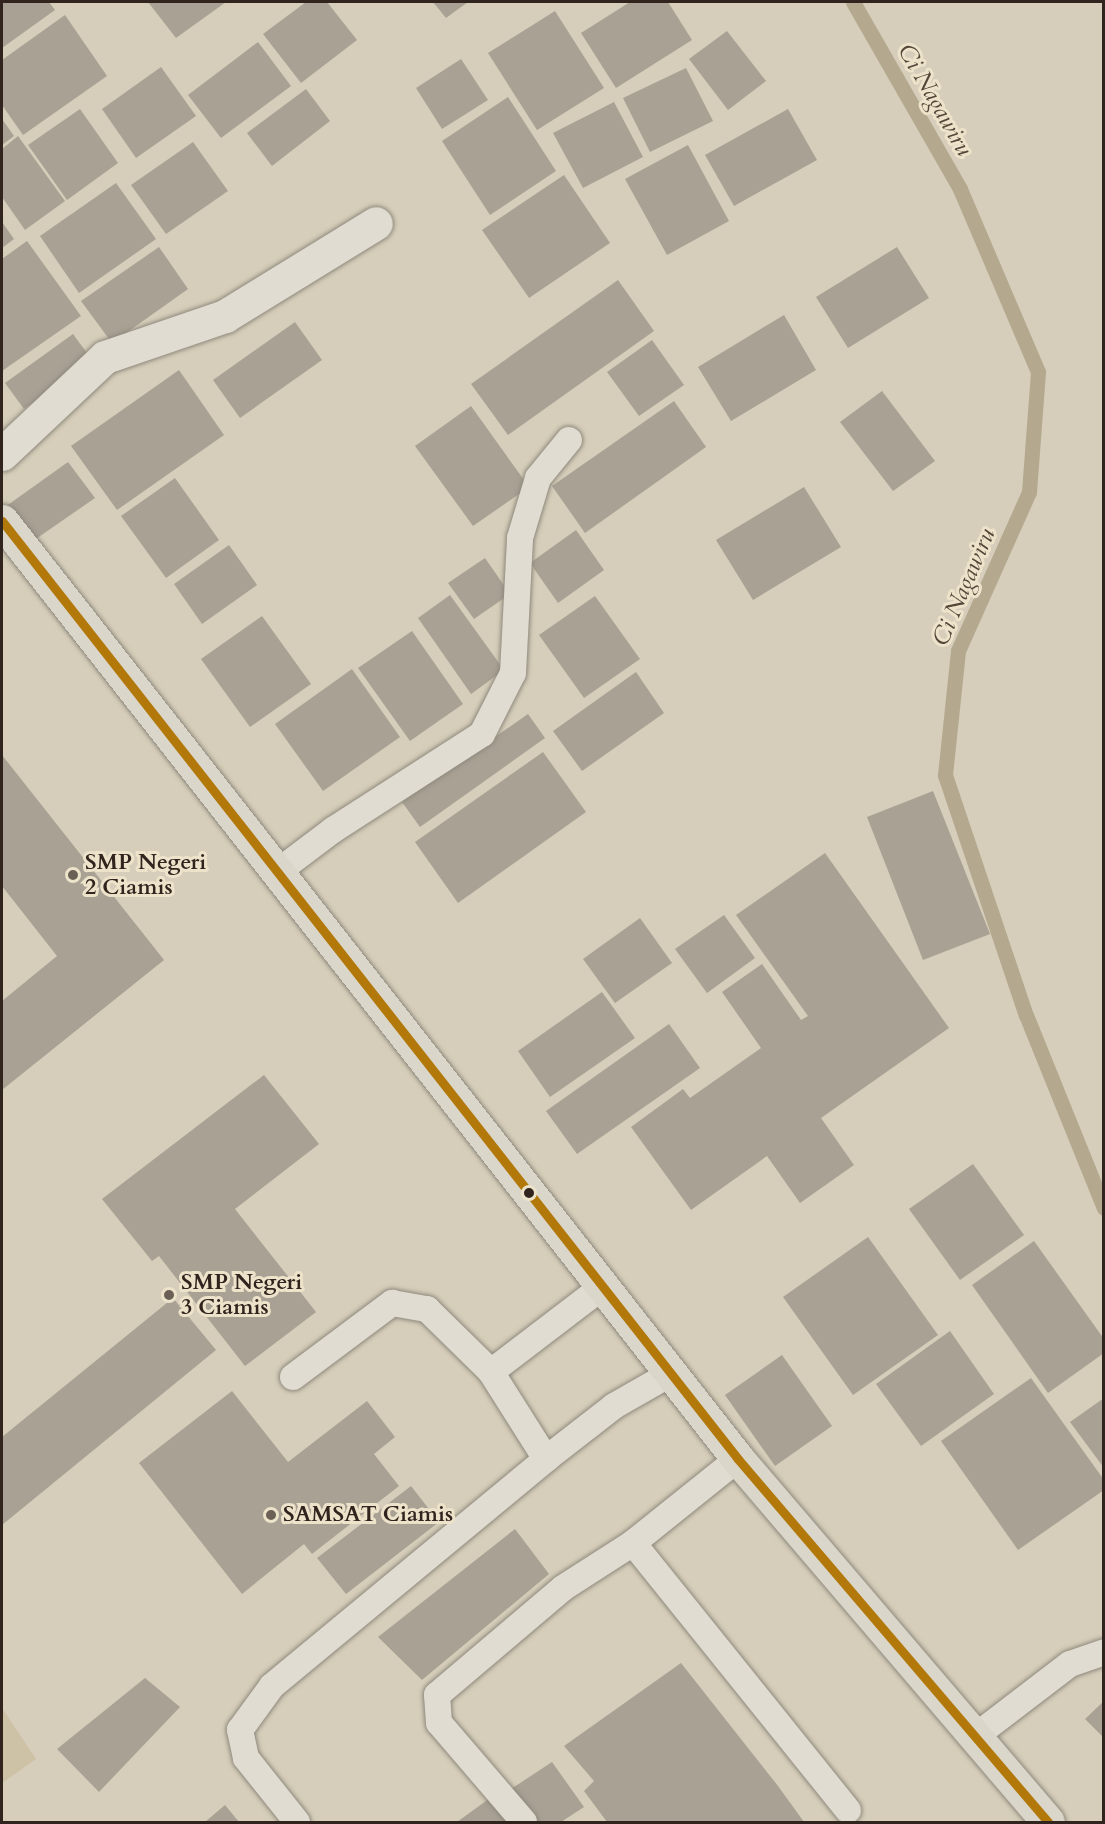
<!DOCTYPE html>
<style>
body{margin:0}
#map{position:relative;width:1105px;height:1824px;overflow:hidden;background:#d6ceba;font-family:Cardo,serif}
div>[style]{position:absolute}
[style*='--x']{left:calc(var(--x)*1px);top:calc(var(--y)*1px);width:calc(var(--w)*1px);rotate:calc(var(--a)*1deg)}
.green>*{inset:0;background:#cdc1a6}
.stream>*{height:15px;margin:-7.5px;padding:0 7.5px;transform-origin:7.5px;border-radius:7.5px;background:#b4a88f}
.building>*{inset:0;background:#a8a194}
.roads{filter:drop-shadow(0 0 2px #8f897d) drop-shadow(0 0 2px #8f897d)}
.service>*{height:26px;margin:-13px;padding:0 13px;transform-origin:13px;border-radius:13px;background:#e0dcd1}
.minor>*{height:33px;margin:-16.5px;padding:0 16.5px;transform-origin:16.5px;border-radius:16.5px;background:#e0dcd1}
.trunk>*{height:33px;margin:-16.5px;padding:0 16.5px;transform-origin:16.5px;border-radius:16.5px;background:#dad6c9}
.bus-1>*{height:9px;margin:-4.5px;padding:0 4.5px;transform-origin:4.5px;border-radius:4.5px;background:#b2780a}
.dots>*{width:16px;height:16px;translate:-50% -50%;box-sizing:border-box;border:3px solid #ede3ca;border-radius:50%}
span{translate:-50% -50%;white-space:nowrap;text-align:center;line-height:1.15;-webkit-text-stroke:6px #ede3ca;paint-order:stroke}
.poi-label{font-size:22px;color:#31241e;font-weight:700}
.left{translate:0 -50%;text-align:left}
.water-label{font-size:24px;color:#54473a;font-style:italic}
.frame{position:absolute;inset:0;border:3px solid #31241e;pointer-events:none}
</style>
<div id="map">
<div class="green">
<i style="clip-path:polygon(2px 1708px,36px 1759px,2px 1783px)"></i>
</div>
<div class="stream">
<i style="--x:853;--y:2;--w:215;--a:60.2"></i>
<i style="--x:960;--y:189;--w:199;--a:66.9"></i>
<i style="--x:1038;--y:372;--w:120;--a:94.3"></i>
<i style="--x:1029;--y:492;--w:174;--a:114.1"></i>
<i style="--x:958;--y:651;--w:125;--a:96"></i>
<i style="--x:945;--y:775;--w:253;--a:71.4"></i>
<i style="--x:1026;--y:1015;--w:208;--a:68"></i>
</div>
<div class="building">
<i style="clip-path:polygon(2px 2px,49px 2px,55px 10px,2px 48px)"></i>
<i style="clip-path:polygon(148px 2px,226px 2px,176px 38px)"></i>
<i style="clip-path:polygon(306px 2px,327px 2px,357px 40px,301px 83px,263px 34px)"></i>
<i style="clip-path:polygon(433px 2px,468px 2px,446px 18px)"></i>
<i style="clip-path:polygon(630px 2px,668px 2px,692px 40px,616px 88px,581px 33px)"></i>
<i style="clip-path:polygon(555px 11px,604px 88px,537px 130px,488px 53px)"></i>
<i style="clip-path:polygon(65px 15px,107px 76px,23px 135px,2px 105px,2px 60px)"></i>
<i style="clip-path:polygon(727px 31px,766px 81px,728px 110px,689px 59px)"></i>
<i style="clip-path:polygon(258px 42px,291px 86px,221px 138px,188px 95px)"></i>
<i style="clip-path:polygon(461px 59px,488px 100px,442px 129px,416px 88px)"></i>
<i style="clip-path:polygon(161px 67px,196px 116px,136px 158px,102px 109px)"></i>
<i style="clip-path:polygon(686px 68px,713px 121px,650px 152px,623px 98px)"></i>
<i style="clip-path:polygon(306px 89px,330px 121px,272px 166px,247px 133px)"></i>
<i style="clip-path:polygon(508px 97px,556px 171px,490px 215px,442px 141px)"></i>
<i style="clip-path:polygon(614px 102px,643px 157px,583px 188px,553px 133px)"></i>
<i style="clip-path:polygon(80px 109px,118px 163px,67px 200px,28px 145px)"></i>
<i style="clip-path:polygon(788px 109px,817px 160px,734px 206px,705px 155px)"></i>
<i style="clip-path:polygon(2px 119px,14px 136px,2px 145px)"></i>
<i style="clip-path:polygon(18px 136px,65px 201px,25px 230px,2px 197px,2px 149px)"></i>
<i style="clip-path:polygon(193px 142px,228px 191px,166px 234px,131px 185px)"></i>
<i style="clip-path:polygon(688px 145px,729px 221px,667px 255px,625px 179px)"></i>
<i style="clip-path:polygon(564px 175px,610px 243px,529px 298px,482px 230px)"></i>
<i style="clip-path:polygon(116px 183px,156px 239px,79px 293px,40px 236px)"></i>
<i style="clip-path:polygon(2px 222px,14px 239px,2px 248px)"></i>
<i style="clip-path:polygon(27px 241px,81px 316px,2px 371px,2px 259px)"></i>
<i style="clip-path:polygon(159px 247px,188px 289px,112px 343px,81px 301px)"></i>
<i style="clip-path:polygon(897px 247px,929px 298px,848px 348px,816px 297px)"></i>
<i style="clip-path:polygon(618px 280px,654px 331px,508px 435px,471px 384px)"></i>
<i style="clip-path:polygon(784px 315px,816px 370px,731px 421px,698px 367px)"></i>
<i style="clip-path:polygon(295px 322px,322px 360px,240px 418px,213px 380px)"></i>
<i style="clip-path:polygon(73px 334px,92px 360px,24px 409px,5px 383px)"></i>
<i style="clip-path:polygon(652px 340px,684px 385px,639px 416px,607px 372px)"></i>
<i style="clip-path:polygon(179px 370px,224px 435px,117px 510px,71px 446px)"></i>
<i style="clip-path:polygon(882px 391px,935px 461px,893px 491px,840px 422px)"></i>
<i style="clip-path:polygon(674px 401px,706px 447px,585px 533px,552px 486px)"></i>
<i style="clip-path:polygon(471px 406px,529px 487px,473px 526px,415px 446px)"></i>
<i style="clip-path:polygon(68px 462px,95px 498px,30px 543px,5px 507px)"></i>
<i style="clip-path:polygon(175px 478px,219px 540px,166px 578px,121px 516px)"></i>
<i style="clip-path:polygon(804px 487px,841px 547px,753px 600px,716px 540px)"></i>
<i style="clip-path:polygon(576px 530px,604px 570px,558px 603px,530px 563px)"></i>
<i style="clip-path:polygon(229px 545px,257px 585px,202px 624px,174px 584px)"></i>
<i style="clip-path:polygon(485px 558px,510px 594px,474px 619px,448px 583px)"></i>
<i style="clip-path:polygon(450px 595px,504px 670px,471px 694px,418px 618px)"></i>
<i style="clip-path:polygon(595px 596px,640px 659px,584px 698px,539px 635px)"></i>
<i style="clip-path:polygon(262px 616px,311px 684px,250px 727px,201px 659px)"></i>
<i style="clip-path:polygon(412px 631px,463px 704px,410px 741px,358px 668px)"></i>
<i style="clip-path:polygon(352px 669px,400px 737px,323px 791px,275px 724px)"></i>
<i style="clip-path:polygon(636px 672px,664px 713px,582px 771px,553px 731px)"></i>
<i style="clip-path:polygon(528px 714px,545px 738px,420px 827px,402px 802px)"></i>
<i style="clip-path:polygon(543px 752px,586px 812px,458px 903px,415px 842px)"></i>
<i style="clip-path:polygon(2px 755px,164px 960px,2px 1090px,2px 1001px,57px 956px,2px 886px)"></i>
<i style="clip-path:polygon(933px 791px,990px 934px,923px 960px,867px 817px)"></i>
<i style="clip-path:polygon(825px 853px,949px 1028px,821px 1118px,854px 1165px,800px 1203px,767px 1156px,691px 1210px,631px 1127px,683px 1089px,690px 1098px,761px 1048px,722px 992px,762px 964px,801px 1020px,808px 1016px,736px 915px)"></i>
<i style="clip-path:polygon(724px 915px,755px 958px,707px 993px,675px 949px)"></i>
<i style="clip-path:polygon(640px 918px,672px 963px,615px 1003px,583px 959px)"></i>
<i style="clip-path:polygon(602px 992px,635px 1038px,550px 1097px,518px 1051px)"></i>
<i style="clip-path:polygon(669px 1024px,700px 1068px,577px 1154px,546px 1111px)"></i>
<i style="clip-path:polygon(264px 1075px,319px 1144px,235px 1209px,316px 1312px,245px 1366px,159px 1256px,152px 1261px,102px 1199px)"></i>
<i style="clip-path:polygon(973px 1164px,1024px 1235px,960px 1280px,909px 1209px)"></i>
<i style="clip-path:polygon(868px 1237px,938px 1335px,853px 1395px,783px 1297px)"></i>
<i style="clip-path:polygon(1034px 1241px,1104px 1339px,1104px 1353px,1048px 1393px,972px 1285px)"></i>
<i style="clip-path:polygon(173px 1298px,216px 1350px,2px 1525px,2px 1437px)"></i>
<i style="clip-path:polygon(950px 1331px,994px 1394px,921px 1446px,876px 1384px)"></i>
<i style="clip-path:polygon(782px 1355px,832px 1426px,775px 1466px,725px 1395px)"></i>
<i style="clip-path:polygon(1031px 1378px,1104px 1480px,1104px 1490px,1018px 1550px,941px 1441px)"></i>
<i style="clip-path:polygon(232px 1391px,288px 1462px,367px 1401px,395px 1437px,374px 1454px,399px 1486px,312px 1554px,304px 1544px,242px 1594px,139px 1463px)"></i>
<i style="clip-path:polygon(1104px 1398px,1104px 1468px,1070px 1422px)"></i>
<i style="clip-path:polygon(411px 1486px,439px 1522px,346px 1594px,317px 1558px)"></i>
<i style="clip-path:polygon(515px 1529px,549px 1574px,422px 1680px,378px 1637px)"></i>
<i style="clip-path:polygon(681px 1663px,778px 1786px,804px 1822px,607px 1822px,584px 1791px,594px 1781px,564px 1746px)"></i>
<i style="clip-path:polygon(145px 1678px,180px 1707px,99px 1792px,57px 1749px)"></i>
<i style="clip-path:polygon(1104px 1701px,1104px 1738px,1085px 1719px)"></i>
<i style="clip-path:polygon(552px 1762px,584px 1807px,561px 1822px,534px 1822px,511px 1789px)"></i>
<i style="clip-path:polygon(490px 1798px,508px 1822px,457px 1822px)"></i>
<i style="clip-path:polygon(225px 1805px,239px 1822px,205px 1822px)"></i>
</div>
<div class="roads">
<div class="service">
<i style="--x:276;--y:873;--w:71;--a:-37"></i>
<i style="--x:333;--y:830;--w:177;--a:-32.8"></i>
<i style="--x:482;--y:734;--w:68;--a:-63.1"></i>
<i style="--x:513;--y:673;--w:135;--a:-87"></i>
<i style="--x:520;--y:538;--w:63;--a:-73.3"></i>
<i style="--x:538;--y:478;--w:49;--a:-50.8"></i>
<i style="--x:491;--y:1372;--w:140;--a:-37.4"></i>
<i style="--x:293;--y:1377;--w:124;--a:-36.8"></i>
<i style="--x:392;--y:1303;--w:36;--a:10"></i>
<i style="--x:427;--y:1309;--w:90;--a:44.5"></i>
<i style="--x:491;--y:1372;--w:103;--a:57.7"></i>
<i style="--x:633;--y:1543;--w:343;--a:51.2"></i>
<i style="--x:977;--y:1735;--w:117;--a:-37.4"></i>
<i style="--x:1070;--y:1664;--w:36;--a:-19"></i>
<i style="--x:297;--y:1822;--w:82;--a:-128.6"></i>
<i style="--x:246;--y:1758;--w:29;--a:-102"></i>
<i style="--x:240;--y:1730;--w:54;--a:-54"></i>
<i style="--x:272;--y:1686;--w:356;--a:-39.6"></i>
<i style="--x:546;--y:1459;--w:86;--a:-37.9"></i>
<i style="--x:614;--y:1406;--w:64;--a:-29.7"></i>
<i style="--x:524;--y:1822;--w:130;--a:-130.6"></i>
<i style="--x:439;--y:1723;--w:28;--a:-94"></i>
<i style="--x:437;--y:1695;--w:165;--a:-40.3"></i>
<i style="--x:563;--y:1588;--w:83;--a:-32.7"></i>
<i style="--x:633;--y:1543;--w:134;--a:-38.7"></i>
</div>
<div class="minor">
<i style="--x:2;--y:454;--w:141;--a:-43.3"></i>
<i style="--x:105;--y:357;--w:127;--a:-18.9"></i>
<i style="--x:225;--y:316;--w:177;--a:-31.6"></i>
</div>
<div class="trunk">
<i style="--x:2;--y:521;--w:1192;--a:51.88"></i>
<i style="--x:738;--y:1459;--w:477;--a:49.5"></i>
</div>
</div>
<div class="bus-1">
<i style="--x:2;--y:521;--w:1192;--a:51.88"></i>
<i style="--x:738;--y:1459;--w:477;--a:49.5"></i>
</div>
<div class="dots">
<i style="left:73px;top:875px;background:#6b6055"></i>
<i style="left:529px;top:1193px;background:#31241e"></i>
<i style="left:169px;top:1295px;background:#6b6055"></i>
<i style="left:271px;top:1515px;background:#6b6055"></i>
</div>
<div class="poi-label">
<span class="left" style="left:85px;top:875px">SMP Negeri<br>2 Ciamis</span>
<span class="left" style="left:181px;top:1295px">SMP Negeri<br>3 Ciamis</span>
<span class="left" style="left:283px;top:1515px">SAMSAT Ciamis</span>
</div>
<div class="water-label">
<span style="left:935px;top:100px;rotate:60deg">Ci Nagawiru</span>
<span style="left:964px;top:587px;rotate:-67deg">Ci Nagawiru</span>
</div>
<div class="frame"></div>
</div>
